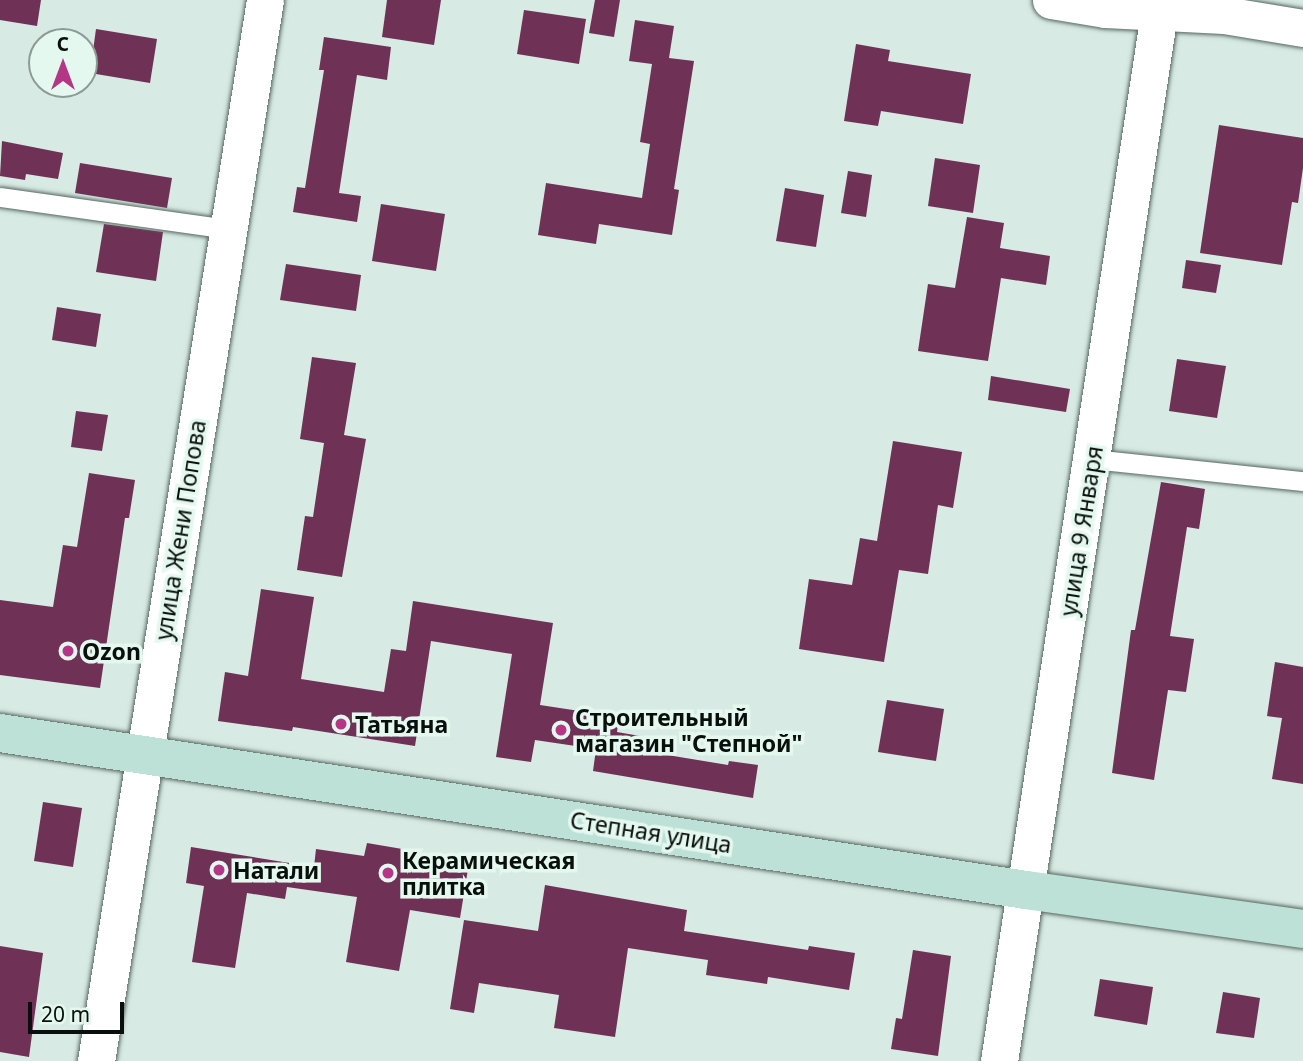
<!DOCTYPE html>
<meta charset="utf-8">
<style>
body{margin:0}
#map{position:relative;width:1303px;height:1061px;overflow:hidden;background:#d7eae3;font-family:"Noto Sans",sans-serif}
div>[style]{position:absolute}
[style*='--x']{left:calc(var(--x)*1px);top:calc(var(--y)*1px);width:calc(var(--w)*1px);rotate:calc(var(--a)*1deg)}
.building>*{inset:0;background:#6f3155}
.roads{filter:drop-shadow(0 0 2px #566760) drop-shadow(0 0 2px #566760)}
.service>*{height:19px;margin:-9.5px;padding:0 9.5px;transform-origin:9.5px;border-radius:9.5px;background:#fff}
.minor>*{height:37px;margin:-18.5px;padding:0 18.5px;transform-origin:18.5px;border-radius:18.5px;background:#fff}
.secondary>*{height:38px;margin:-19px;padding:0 19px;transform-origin:19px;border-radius:19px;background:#bde1d7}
.dots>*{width:19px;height:19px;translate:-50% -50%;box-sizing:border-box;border:4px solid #e4f8f0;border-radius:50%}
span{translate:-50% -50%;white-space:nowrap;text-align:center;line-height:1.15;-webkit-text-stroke:7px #e4f8f0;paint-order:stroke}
.street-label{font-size:23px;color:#090f0d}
.poi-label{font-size:23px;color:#090f0d;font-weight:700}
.left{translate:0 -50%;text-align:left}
.north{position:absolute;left:28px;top:28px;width:70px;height:70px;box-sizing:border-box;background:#e4f8f0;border:2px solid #8c9b95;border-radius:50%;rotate:0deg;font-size:19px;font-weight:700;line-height:28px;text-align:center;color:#090f0d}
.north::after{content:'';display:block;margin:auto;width:24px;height:32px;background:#b43786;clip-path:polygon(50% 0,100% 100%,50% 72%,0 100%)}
.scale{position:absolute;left:28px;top:1002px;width:96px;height:32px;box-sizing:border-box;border:4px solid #090f0d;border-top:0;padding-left:9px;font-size:21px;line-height:24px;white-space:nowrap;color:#090f0d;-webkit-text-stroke:5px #e4f8f0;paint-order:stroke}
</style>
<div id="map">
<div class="building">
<i style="clip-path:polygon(0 0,41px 0,37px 26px,0 20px)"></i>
<i style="clip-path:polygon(387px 0,441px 0,434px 45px,382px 37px)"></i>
<i style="clip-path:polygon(595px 0,620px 0,614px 37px,589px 33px)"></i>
<i style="clip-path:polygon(524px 10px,586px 19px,579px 64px,517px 54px)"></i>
<i style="clip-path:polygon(635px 20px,674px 26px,669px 58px,694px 61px,674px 189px,679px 190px,672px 235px,599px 224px,596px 244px,538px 235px,546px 183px,642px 198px,650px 144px,640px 142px,652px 64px,629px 61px)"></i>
<i style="clip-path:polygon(96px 29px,157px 39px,150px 83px,90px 73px)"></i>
<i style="clip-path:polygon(324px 37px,391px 47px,387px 80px,357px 75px,339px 193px,361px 196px,357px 222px,293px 212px,297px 187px,305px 188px,324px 70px,319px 70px)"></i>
<i style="clip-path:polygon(856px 44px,890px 50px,888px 61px,971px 74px,963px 124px,881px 111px,878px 126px,844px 121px)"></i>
<i style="clip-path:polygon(1219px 125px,1303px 138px,1303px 168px,1298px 203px,1292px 202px,1282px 265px,1200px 253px)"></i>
<i style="clip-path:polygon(2px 141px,63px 153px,58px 179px,26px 174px,25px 180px,0 176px)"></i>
<i style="clip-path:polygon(935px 158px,980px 165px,973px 213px,928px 206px)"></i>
<i style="clip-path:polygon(80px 163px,172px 178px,167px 208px,75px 193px)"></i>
<i style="clip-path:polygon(848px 171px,872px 175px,866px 217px,841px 213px)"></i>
<i style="clip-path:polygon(785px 188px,824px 195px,816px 247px,776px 241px)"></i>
<i style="clip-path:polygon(381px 204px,445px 214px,436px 271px,372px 261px)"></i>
<i style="clip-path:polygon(967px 217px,1004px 223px,1000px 248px,1050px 256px,1046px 285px,1001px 278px,988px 361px,918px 351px,928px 284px,955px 288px)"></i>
<i style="clip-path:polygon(104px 224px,163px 232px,156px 281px,96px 272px)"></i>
<i style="clip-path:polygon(1186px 260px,1221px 265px,1216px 293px,1182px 288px)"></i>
<i style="clip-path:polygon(286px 264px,361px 275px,356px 311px,280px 300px)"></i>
<i style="clip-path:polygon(57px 307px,101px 314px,96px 347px,52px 340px)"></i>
<i style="clip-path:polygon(312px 357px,356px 363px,344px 435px,366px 439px,342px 577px,297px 570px,305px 516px,313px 517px,324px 443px,300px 439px)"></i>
<i style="clip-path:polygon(1177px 359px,1226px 366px,1217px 418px,1169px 411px)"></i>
<i style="clip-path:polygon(991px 376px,1070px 389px,1066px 412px,988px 400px)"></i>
<i style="clip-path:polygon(76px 411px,108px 415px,102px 451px,71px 447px)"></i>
<i style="clip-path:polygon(893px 441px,962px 452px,953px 508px,938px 505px,928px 574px,899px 570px,884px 662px,799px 649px,809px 579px,852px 585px,860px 538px,877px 541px)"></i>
<i style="clip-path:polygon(89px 473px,135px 480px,129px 518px,125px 518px,100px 688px,0 675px,0 600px,53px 607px,63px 545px,77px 547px)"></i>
<i style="clip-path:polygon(1161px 482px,1205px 489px,1199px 529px,1187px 527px,1170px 636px,1194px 639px,1186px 692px,1168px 690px,1154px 780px,1112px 773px,1131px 630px,1135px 630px)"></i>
<i style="clip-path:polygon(261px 589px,314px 597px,301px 679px,384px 692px,391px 649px,406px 651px,413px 601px,553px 623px,540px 705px,619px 717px,617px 732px,640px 736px,637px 750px,728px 765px,729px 761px,758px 765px,753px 798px,593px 771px,596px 749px,535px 740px,531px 762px,496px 757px,512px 654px,431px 641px,415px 746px,293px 727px,292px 731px,218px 721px,225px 672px,248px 676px)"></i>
<i style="clip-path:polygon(1275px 662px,1303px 667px,1303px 784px,1272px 779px,1282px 718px,1267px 716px)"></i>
<i style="clip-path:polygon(887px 700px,944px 709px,936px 761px,878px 752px)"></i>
<i style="clip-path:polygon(43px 802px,82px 808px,73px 867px,34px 861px)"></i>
<i style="clip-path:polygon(367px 843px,420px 852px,418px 862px,468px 869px,460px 918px,410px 910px,399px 971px,346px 962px,357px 897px,287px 887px,285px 899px,247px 893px,235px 968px,192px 962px,204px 886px,186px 883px,191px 847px,314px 867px,316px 849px,364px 856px)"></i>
<i style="clip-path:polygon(545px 885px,687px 910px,684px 931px,808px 950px,809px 946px,855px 953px,849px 990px,768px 977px,767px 984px,706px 975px,708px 960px,628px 948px,615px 1037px,554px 1028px,559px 995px,479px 983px,474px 1013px,450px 1009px,464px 920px,538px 931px)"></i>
<i style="clip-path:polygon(0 946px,43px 953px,29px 1057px,0 1052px)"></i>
<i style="clip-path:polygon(913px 950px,951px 956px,938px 1056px,891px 1049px,896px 1018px,902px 1019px)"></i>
<i style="clip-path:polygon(1100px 979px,1153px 987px,1147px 1025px,1094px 1016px)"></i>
<i style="clip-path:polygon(1223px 992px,1260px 998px,1254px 1038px,1216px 1033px)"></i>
</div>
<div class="roads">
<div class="service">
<i style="--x:0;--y:197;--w:229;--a:8"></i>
<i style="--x:1092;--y:459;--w:212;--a:6"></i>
</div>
<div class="minor">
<i style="--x:1051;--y:0;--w:55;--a:9.5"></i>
<i style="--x:1105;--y:9;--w:119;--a:2.9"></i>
<i style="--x:1224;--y:15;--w:80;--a:9.3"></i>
<i style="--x:96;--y:1061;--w:1074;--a:-80.95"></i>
<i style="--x:999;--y:1061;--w:1073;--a:-81.32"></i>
</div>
<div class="secondary">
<i style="--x:0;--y:733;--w:1038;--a:8.7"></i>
<i style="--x:1026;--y:890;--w:280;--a:8"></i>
</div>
</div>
<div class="dots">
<i style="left:68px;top:651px;background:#b43786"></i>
<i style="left:341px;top:724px;background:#b43786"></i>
<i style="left:561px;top:730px;background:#b43786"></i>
<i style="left:219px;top:870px;background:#b43786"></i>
<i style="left:388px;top:873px;background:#b43786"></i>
</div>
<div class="street-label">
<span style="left:180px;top:530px;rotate:-81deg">улица Жени Попова</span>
<span style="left:1081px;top:531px;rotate:-81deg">улица 9 Января</span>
<span style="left:651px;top:832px;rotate:9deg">Степная улица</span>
</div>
<div class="poi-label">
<span class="left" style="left:82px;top:651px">Ozon</span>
<span class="left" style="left:575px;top:730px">Строительный<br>магазин "Степной"</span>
<span class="left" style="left:355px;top:724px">Татьяна</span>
<span class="left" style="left:402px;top:873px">Керамическая<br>плитка</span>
<span class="left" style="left:233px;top:870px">Натали</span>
</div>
<div class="north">С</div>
<div class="scale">20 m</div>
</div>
